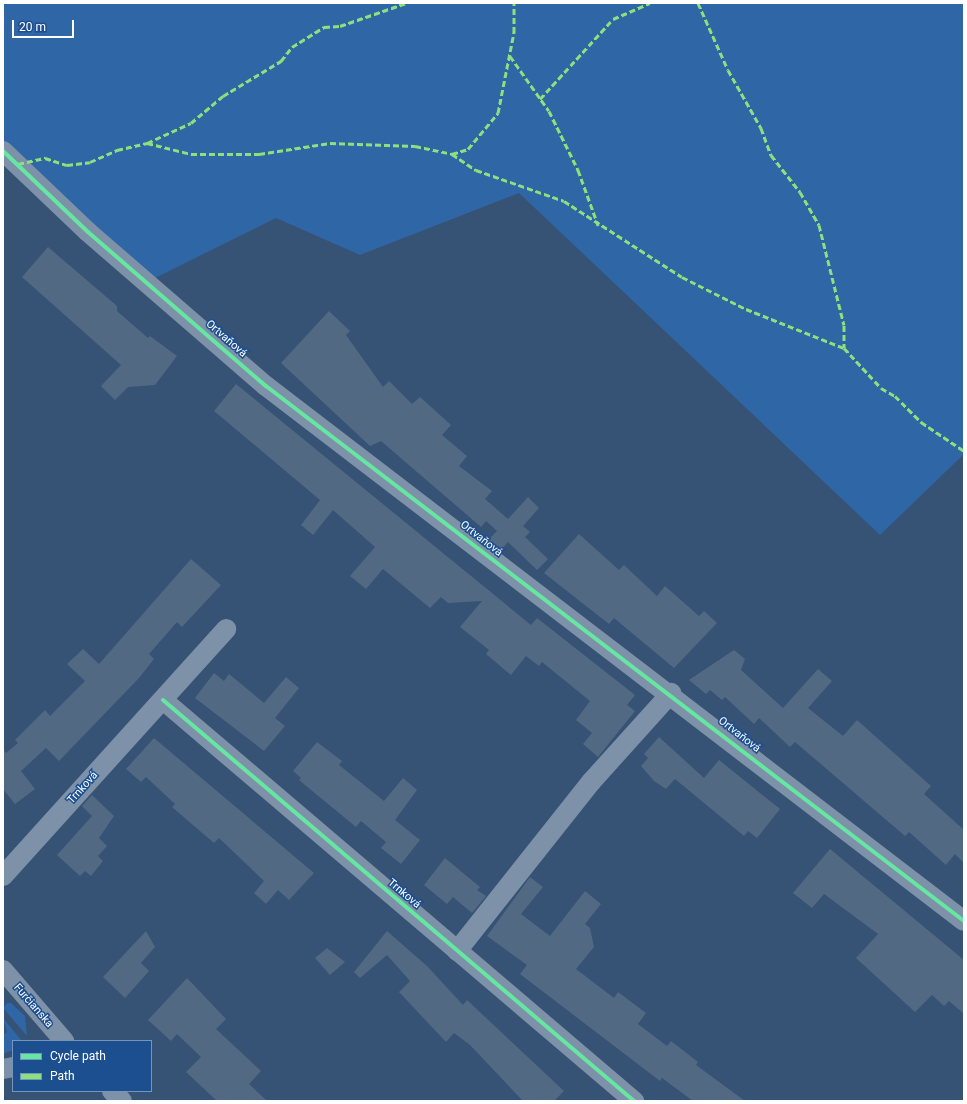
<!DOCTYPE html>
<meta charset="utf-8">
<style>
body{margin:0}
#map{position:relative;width:967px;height:1104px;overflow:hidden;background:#365274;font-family:Roboto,sans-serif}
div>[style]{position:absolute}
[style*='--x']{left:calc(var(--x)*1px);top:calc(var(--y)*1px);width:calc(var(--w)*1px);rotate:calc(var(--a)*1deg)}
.green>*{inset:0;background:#2f66a5}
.building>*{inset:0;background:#526984}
.minor>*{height:20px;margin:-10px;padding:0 10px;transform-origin:10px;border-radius:10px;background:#7d92a8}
.quiet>*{height:3px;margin-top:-1.5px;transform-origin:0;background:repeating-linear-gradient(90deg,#8de07e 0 6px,transparent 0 9px)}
.cycleway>*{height:4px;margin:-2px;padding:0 2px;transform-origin:2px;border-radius:2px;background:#66e7a1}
span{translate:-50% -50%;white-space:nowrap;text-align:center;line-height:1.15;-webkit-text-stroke:3px #1b4f8f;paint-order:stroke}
.street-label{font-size:11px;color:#fff}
.frame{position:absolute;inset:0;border:4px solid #fff;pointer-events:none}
.legend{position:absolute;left:12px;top:1040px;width:140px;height:52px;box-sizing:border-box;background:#1b4f8f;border:1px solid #7695bc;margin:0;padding:5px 7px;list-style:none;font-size:12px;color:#fff}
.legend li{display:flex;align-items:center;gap:8px;height:20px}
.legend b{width:20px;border:1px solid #7695bc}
.scale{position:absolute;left:12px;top:20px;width:62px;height:18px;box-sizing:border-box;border:2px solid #fff;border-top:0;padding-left:5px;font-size:12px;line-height:14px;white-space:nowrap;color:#fff;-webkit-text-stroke:3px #1b4f8f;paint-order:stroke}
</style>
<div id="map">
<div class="green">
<i style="clip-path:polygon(3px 3px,964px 3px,964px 454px,880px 535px,519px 193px,360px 255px,276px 218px,149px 281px,3px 142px)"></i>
<i style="clip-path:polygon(7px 1003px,11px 1003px,25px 1016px,27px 1036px,3px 1008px)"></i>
<i style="clip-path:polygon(3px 1018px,22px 1041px,13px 1041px,13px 1050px,3px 1054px,3px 1035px,7px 1032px)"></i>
</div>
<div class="building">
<i style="clip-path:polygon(48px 247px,117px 306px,117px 311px,148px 338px,150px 336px,177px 356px,155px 385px,128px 387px,115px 400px,101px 386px,121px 365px,22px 277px)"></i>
<i style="clip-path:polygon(329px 311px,350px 331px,346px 335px,383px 387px,389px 381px,412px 404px,420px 397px,451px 425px,442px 435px,467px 456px,459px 466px,492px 491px,485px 499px,508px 519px,528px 497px,539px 508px,523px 526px,530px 532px,525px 537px,548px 559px,537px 570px,508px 542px,500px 551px,487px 541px,497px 531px,486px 521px,481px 527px,381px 441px,370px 446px,281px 363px)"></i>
<i style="clip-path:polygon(236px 384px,531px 625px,537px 618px,635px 695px,627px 705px,635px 711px,598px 757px,583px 744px,592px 733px,576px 720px,590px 701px,542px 662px,539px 666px,526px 656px,511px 675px,486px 654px,489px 650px,460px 627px,482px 601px,448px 603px,441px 597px,430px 608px,383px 569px,366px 589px,350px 576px,375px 547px,333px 510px,313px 535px,301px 525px,320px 500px,214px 411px)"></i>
<i style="clip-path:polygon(579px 534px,619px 570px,624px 565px,657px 596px,665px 586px,699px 616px,704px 611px,717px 623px,674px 668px,614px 618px,609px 624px,544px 573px)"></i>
<i style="clip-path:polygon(191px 559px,221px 585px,182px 627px,177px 622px,149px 654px,154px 659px,139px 678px,59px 761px,46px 748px,21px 771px,35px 789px,15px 804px,3px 789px,3px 749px,6px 753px,18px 743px,15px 740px,45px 710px,50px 716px,85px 681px,67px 664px,83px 649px,99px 664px)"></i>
<i style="clip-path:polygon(734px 650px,745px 659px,741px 670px,783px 708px,818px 669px,832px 681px,808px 708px,843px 736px,857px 720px,931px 786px,924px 794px,964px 830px,964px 863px,955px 854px,946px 865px,909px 832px,905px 836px,795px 742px,790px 747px,759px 718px,754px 724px,725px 697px,722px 700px,710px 690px,706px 694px,689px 680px)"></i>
<i style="clip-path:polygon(214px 673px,224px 681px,229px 674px,264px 703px,286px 677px,299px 688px,275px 718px,285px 726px,264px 751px,195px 698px)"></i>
<i style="clip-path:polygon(659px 737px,704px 778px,719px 760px,780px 809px,757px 838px,748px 831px,744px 836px,675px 779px,666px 789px,654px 781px,641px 766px,648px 758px,644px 754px)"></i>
<i style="clip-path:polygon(154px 738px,314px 873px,289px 900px,278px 890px,266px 904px,254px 893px,264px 881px,219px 838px,214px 843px,172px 807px,175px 804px,146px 777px,141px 782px,126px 769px)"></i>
<i style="clip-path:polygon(317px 742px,342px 761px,339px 765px,384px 801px,403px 778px,417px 790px,395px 820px,420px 840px,401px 864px,381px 848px,386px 842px,361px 821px,356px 827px,299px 780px,301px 778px,293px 771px)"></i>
<i style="clip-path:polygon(92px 795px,114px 816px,99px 838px,107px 846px,98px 856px,103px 861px,91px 876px,85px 871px,80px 876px,57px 855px,92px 816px,82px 806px)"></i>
<i style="clip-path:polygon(830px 849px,964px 960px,964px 1014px,949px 1001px,944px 1006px,932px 995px,915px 1012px,856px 958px,878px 934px,824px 894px,812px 908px,793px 893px)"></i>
<i style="clip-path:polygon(445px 858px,480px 887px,477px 890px,486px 896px,472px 913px,453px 897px,447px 904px,424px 885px)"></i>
<i style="clip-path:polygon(530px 877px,543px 887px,521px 914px,550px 936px,585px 891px,601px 904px,585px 924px,590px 928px,594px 947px,576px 969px,614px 998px,618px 992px,646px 1013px,638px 1024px,667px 1046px,671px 1041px,698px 1062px,696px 1065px,745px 1101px,693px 1101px,662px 1078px,660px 1081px,520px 974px,527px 965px,487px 936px)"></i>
<i style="clip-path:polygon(146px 931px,155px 947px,141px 963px,149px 971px,125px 998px,103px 977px)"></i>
<i style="clip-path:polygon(387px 931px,427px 966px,463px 1005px,467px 1000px,564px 1091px,554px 1101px,523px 1101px,470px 1045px,454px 1033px,446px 1042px,399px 992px,410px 981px,387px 955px,360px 978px,354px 972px)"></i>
<i style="clip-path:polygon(327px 948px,345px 962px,330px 975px,315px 958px)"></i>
<i style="clip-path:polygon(187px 978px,226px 1019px,216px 1029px,261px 1071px,249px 1084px,267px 1101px,217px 1101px,186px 1072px,201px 1057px,177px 1034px,171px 1041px,148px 1020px)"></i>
</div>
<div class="minor">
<i style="--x:3;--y:151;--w:117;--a:43.6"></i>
<i style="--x:88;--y:232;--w:235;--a:40.9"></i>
<i style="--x:266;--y:386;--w:879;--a:37.47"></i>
<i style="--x:163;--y:700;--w:619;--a:40.41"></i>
<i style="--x:3;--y:876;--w:333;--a:-47.9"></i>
<i style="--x:457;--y:951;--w:216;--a:-51.6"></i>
<i style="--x:591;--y:782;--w:120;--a:-48"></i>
<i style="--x:3;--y:970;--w:94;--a:49.3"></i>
<i style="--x:3;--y:1069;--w:10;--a:-11"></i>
<i style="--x:112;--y:1091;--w:14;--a:45"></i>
</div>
<div class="quiet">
<i style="--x:698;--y:3;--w:73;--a:65.9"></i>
<i style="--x:728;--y:70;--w:67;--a:60.4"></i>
<i style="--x:761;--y:128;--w:29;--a:70"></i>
<i style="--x:771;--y:155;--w:47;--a:51.9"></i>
<i style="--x:800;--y:192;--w:38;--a:60"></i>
<i style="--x:819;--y:225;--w:103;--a:76"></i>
<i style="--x:844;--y:325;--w:23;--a:90"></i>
<i style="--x:510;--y:56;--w:67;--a:54.7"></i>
<i style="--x:549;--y:111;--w:66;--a:63.8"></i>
<i style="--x:578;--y:170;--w:59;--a:70"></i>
<i style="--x:540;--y:99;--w:108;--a:-47.6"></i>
<i style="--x:613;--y:19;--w:40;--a:-23.4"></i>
<i style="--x:147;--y:143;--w:48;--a:-24.4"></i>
<i style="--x:191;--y:123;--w:42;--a:-40.2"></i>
<i style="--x:223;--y:96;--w:68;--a:-31.1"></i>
<i style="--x:281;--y:61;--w:18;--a:-52"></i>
<i style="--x:292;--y:47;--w:38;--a:-32"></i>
<i style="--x:324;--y:27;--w:16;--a:-4"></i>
<i style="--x:340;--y:26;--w:70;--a:-19.2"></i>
<i style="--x:452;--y:154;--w:17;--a:-17"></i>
<i style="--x:468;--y:149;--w:47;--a:-50.2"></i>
<i style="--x:498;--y:113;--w:83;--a:-78.8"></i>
<i style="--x:514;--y:32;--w:29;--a:-90"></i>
<i style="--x:18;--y:164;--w:28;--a:-13"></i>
<i style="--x:45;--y:158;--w:23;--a:18"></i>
<i style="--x:67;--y:165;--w:23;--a:-7"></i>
<i style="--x:90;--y:162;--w:30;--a:-24"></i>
<i style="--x:117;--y:150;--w:31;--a:-13"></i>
<i style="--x:147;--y:143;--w:45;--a:14"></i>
<i style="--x:191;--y:154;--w:68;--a:0"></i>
<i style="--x:259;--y:154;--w:72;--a:-8.8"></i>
<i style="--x:330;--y:143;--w:85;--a:2"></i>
<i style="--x:415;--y:146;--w:38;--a:12"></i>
<i style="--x:452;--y:154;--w:29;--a:34"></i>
<i style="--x:476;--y:170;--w:93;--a:19.4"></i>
<i style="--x:564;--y:201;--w:140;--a:32.8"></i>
<i style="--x:682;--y:277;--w:72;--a:26.6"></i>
<i style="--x:746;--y:309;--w:105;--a:21.7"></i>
<i style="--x:844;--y:348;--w:54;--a:47.2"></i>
<i style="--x:881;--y:388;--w:16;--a:30"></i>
<i style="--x:895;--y:396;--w:37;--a:45"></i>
<i style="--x:921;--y:422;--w:52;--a:34"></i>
</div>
<div class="cycleway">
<i style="--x:3;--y:151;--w:117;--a:43.6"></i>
<i style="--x:88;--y:232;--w:235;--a:40.9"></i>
<i style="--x:266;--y:386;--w:879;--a:37.47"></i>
<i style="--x:163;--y:700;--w:619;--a:40.41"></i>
</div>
<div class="street-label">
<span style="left:226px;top:339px;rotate:41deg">Ortvaňová</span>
<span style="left:481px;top:539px;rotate:38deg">Ortvaňová</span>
<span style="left:739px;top:735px;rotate:38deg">Ortvaňová</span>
<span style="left:83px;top:788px;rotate:-48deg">Trnková</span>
<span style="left:404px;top:894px;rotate:40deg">Trnková</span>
<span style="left:33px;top:1006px;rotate:49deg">Furčianska</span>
</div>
<div class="frame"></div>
<ul class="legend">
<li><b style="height:5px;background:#66e7a1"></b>Cycle path</li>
<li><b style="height:5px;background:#8de07e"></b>Path</li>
</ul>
<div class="scale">20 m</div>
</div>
